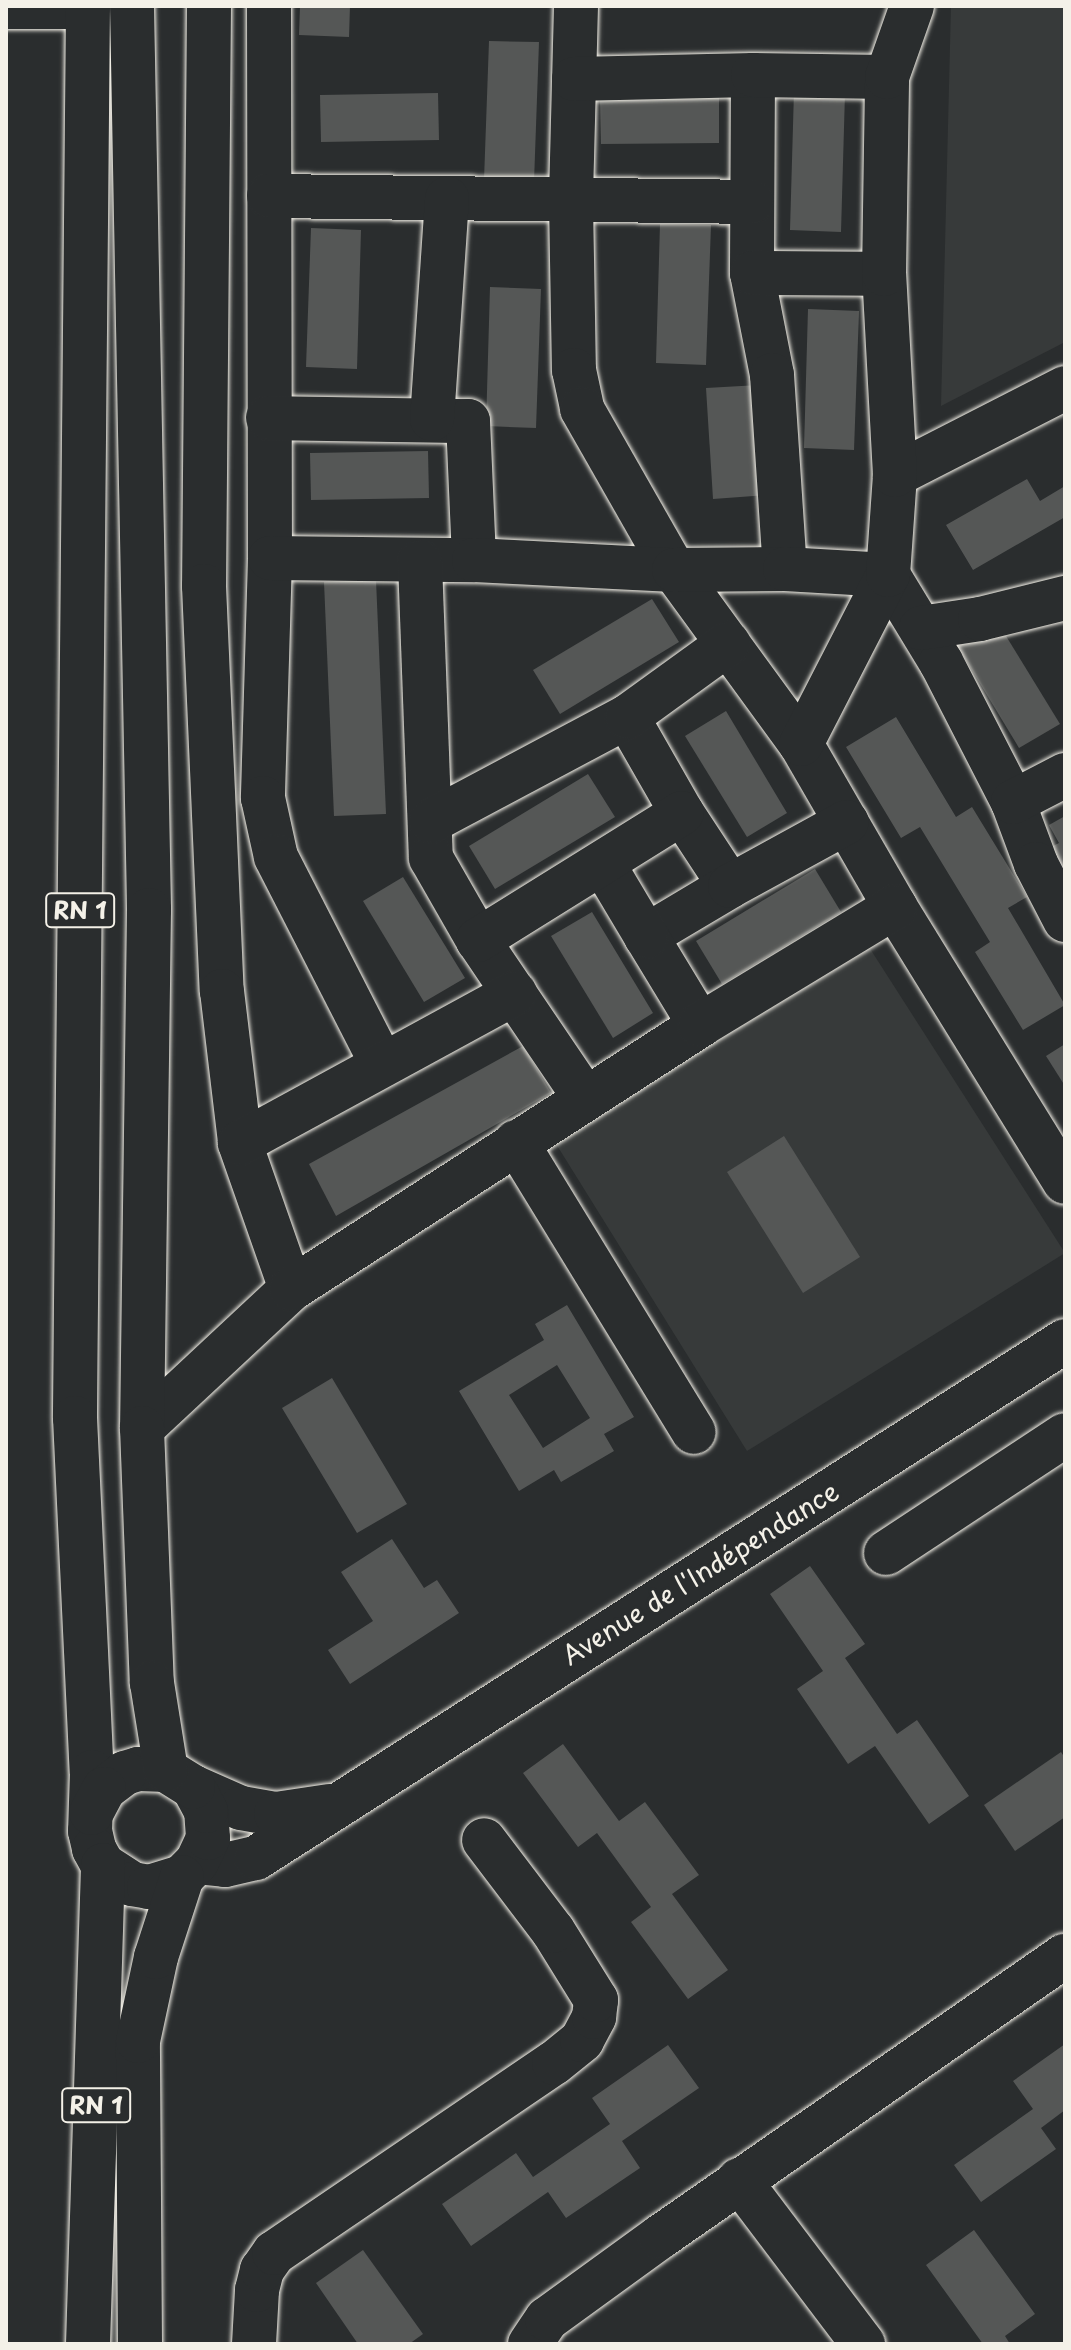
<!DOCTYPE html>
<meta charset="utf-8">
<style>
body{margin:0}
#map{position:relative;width:1071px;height:2350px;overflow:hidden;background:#2a2d2e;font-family:"Playpen Sans",sans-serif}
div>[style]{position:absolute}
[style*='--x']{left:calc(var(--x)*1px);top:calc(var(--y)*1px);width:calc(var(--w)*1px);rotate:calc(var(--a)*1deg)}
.built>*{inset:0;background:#373a3a}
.building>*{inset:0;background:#555756}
.roads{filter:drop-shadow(0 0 2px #f4f1e8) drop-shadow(0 0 2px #f4f1e8)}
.minor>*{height:44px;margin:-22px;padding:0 22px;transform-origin:22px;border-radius:22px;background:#2a2d2e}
.major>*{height:44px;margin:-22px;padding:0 22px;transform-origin:22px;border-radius:22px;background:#2a2d2e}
.highway>*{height:44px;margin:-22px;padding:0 22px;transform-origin:22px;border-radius:22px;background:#2a2d2e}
span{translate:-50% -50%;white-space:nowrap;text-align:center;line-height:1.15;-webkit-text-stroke:6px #2a2d2e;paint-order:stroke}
.shield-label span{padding:2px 6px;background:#2a2d2e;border:2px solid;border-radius:6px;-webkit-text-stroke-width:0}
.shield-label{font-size:24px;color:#f4f1e8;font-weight:700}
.street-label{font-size:26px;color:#f4f1e8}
.frame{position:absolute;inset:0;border:8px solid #f4f1e8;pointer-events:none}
</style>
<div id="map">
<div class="built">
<i style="clip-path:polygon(951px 6px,1065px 6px,1065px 342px,941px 406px)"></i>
<i style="clip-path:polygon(867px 944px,1065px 1253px,747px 1451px,553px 1139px)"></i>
</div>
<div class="building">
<i style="clip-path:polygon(300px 6px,350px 6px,349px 37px,299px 35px)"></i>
<i style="clip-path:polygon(489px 41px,539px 42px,534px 182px,484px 180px)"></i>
<i style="clip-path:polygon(794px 91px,845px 93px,841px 232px,790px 230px)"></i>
<i style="clip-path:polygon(438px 93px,439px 140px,321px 142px,320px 95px)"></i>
<i style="clip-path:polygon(719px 95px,719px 143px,601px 144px,600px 97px)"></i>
<i style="clip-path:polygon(660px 224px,711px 225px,706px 365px,656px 363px)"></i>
<i style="clip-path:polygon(311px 228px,361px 230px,357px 369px,306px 367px)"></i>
<i style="clip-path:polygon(490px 287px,541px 289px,536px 428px,486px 426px)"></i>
<i style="clip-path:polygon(808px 309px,859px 311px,854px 450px,804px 448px)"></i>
<i style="clip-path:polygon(759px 385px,766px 495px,713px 499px,706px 388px)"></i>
<i style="clip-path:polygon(428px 451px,429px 498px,311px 500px,310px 453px)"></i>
<i style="clip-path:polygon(1027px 479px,1040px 501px,1065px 486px,1065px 517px,973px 570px,946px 525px)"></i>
<i style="clip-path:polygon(376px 580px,386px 814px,334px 816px,324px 582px)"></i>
<i style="clip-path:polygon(652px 599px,679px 642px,560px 714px,533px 670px)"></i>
<i style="clip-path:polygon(998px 623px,1060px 724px,1019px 748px,958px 647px)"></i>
<i style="clip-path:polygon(726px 711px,787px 813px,747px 837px,685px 736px)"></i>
<i style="clip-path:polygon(896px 717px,956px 817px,972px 807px,1027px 897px,1008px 908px,1065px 1005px,1023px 1030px,975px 952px,990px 942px,920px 827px,901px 838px,846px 747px)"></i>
<i style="clip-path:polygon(588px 774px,615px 817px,495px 889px,469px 846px)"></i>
<i style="clip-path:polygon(1065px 816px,1065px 876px,1045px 850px,1059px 843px,1049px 825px)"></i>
<i style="clip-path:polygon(815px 869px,841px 912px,722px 984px,696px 941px)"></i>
<i style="clip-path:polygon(403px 877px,465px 978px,424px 1002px,363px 901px)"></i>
<i style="clip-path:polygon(592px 912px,653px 1013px,613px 1038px,551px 936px)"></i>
<i style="clip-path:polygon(1065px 1044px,1065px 1086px,1046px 1056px)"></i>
<i style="clip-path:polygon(523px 1046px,551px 1093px,336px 1216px,309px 1164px)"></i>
<i style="clip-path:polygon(784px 1136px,860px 1257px,803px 1293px,727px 1172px)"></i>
<i style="clip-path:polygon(evenodd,567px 1305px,634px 1417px,604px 1434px,614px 1451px,561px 1482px,554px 1470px,519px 1491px,459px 1391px,544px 1340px,535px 1324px,567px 1305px,557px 1365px,590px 1418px,543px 1448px,509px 1395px,557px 1365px)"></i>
<i style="clip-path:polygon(332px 1378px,407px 1504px,357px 1533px,282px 1408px)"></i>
<i style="clip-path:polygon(392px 1539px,424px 1588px,437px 1580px,459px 1613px,350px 1684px,328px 1650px,373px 1621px,341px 1572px)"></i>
<i style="clip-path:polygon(810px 1566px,865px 1644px,845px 1658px,897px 1734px,917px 1720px,969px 1796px,929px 1824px,875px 1746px,848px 1764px,797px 1689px,823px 1671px,770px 1594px)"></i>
<i style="clip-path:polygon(563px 1744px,619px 1821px,645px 1802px,699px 1875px,672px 1894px,728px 1970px,688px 1999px,631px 1922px,651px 1907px,597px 1833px,578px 1847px,523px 1773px)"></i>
<i style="clip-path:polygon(1061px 1752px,1065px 1758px,1065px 1817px,1015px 1851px,984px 1805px)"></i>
<i style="clip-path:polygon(1065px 2044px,1065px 2110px,1041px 2128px,1056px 2149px,981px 2202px,954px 2165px,1033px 2109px,1013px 2081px)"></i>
<i style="clip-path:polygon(668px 2045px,699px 2088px,622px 2141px,640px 2168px,566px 2218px,548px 2192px,471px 2246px,442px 2204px,516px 2153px,533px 2177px,610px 2124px,592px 2098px)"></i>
<i style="clip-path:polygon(974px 2230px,1035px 2314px,1005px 2336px,1010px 2344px,983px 2344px,926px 2265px)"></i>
<i style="clip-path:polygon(363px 2250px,423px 2334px,409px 2344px,358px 2344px,316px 2283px)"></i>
</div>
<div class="roads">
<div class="minor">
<i style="--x:209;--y:6;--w:580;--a:90.49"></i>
<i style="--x:204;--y:586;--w:405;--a:87.5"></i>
<i style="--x:222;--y:991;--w:153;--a:83.2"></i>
<i style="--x:269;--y:6;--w:552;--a:89.9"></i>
<i style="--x:270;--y:558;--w:240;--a:91.7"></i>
<i style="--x:263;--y:798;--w:60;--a:77.6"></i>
<i style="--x:276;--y:857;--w:233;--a:62.9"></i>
<i style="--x:576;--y:6;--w:196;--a:91.5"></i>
<i style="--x:571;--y:202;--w:168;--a:89"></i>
<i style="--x:574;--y:370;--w:40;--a:78"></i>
<i style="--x:582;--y:409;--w:185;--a:60.3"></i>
<i style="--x:674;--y:570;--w:215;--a:53.9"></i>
<i style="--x:801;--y:744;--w:188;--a:60"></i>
<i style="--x:895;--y:907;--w:323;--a:58.3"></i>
<i style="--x:6;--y:7;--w:82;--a:0"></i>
<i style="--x:753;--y:75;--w:198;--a:90.3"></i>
<i style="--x:752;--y:273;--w:104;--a:78.9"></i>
<i style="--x:772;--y:375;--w:194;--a:86.2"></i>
<i style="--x:574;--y:79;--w:179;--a:-1.3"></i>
<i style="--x:753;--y:75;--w:134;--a:0.9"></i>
<i style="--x:269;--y:196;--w:483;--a:0.7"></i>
<i style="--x:752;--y:273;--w:132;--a:0.4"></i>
<i style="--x:268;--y:418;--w:200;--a:0.9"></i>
<i style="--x:468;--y:421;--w:139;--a:87.5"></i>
<i style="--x:432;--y:419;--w:221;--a:-86.1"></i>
<i style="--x:895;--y:475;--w:191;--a:-27.1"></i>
<i style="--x:270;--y:558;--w:204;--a:0.6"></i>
<i style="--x:474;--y:560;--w:200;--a:2.9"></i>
<i style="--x:674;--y:570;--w:111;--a:-0.5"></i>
<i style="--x:785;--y:569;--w:103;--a:3.3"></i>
<i style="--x:888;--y:575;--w:102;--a:58.7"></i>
<i style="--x:941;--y:662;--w:157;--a:62.8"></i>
<i style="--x:1013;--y:802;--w:66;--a:69.6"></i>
<i style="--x:1036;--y:864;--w:63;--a:62.6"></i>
<i style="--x:420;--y:562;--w:296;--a:87.9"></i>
<i style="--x:431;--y:858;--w:95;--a:60.2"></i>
<i style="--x:478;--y:940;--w:191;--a:55.9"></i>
<i style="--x:921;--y:628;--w:60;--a:-8.7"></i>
<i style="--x:980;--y:619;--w:88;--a:-13.9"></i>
<i style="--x:627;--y:717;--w:111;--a:60.2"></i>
<i style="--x:682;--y:813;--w:87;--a:56.7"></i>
<i style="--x:730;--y:886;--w:98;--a:149.2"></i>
<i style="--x:646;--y:936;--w:104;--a:58.8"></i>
<i style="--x:801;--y:744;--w:190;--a:-62.8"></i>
<i style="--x:888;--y:575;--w:100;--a:-86"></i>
<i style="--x:895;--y:475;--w:201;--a:-93.1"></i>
<i style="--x:884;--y:274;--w:197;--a:-89.1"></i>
<i style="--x:887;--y:77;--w:75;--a:-70.6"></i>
<i style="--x:1013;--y:802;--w:59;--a:-27.4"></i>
<i style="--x:431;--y:821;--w:222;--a:-28"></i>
<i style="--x:627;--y:717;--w:125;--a:-35.9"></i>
<i style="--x:603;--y:864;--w:84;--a:59.2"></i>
<i style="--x:730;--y:886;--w:133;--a:-28.7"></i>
<i style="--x:478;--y:940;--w:240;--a:-31.9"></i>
<i style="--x:516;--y:1142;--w:340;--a:58.5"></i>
<i style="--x:291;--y:1289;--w:155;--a:-109.3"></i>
<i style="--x:240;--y:1143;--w:313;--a:-28.6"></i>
<i style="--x:142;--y:1428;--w:204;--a:-43"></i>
<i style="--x:291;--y:1289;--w:487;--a:-32.8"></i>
<i style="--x:700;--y:1025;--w:228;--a:-31.2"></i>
<i style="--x:886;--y:1553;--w:214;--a:-33.4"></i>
<i style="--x:739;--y:2180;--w:206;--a:52.9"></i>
<i style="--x:254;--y:2344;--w:54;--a:-86.8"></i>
<i style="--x:257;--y:2290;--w:21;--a:-76"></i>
<i style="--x:262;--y:2270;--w:21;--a:-55"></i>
<i style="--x:274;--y:2253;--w:338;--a:-34.2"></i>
<i style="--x:554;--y:2063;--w:36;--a:-39"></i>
<i style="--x:582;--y:2040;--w:26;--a:-62"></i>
<i style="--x:594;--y:2017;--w:17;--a:-83"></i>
<i style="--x:596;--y:2000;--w:81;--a:-121.9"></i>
<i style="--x:553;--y:1931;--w:114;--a:-127.2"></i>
<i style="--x:530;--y:2344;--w:30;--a:-56"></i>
<i style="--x:547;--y:2319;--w:140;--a:-36"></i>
<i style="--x:660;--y:2237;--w:493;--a:-34.8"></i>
</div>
<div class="major">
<i style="--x:193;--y:1787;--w:52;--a:23.6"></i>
<i style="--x:241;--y:1808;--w:36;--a:10"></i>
<i style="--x:276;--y:1814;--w:54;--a:-8.6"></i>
<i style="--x:197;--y:1862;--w:28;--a:6"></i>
<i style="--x:225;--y:1865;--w:32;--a:-13"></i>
<i style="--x:256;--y:1858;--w:960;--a:-32.58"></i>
</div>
<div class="highway">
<i style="--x:88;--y:6;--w:1412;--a:90.53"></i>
<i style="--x:75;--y:1418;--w:354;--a:87.3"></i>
<i style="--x:92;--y:1772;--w:59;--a:91.9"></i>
<i style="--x:90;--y:1831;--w:18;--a:77"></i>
<i style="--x:94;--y:1849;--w:18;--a:61"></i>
<i style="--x:103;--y:1865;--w:35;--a:33"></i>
<i style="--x:132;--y:1884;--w:17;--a:10"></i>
<i style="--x:149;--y:1887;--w:34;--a:-17"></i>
<i style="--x:182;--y:1877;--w:21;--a:-45"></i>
<i style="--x:197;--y:1862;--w:26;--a:-65"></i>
<i style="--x:208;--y:1838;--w:27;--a:-94"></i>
<i style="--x:206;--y:1811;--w:27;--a:-118"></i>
<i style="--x:193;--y:1787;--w:32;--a:-148"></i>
<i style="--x:166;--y:1770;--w:28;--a:-178"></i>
<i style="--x:138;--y:1769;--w:14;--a:163"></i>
<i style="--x:125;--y:1773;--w:26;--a:143"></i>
<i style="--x:104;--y:1789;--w:27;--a:118"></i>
<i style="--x:132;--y:6;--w:904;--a:88.92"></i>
<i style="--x:149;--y:910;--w:518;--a:90.77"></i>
<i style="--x:142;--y:1428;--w:255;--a:87.8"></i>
<i style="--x:152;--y:1683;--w:88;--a:80.9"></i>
<i style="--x:88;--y:2344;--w:479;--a:-88.2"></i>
<i style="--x:140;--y:2344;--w:303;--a:-90.4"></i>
<i style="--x:138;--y:2041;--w:86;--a:-77.9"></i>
<i style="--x:156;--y:1957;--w:84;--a:-72"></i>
</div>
</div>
<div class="shield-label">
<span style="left:80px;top:910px">RN 1</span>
<span style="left:96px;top:2105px">RN 1</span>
</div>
<div class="street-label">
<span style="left:700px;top:1573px;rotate:-32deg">Avenue de l'Indépendance</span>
</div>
<div class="frame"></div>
</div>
